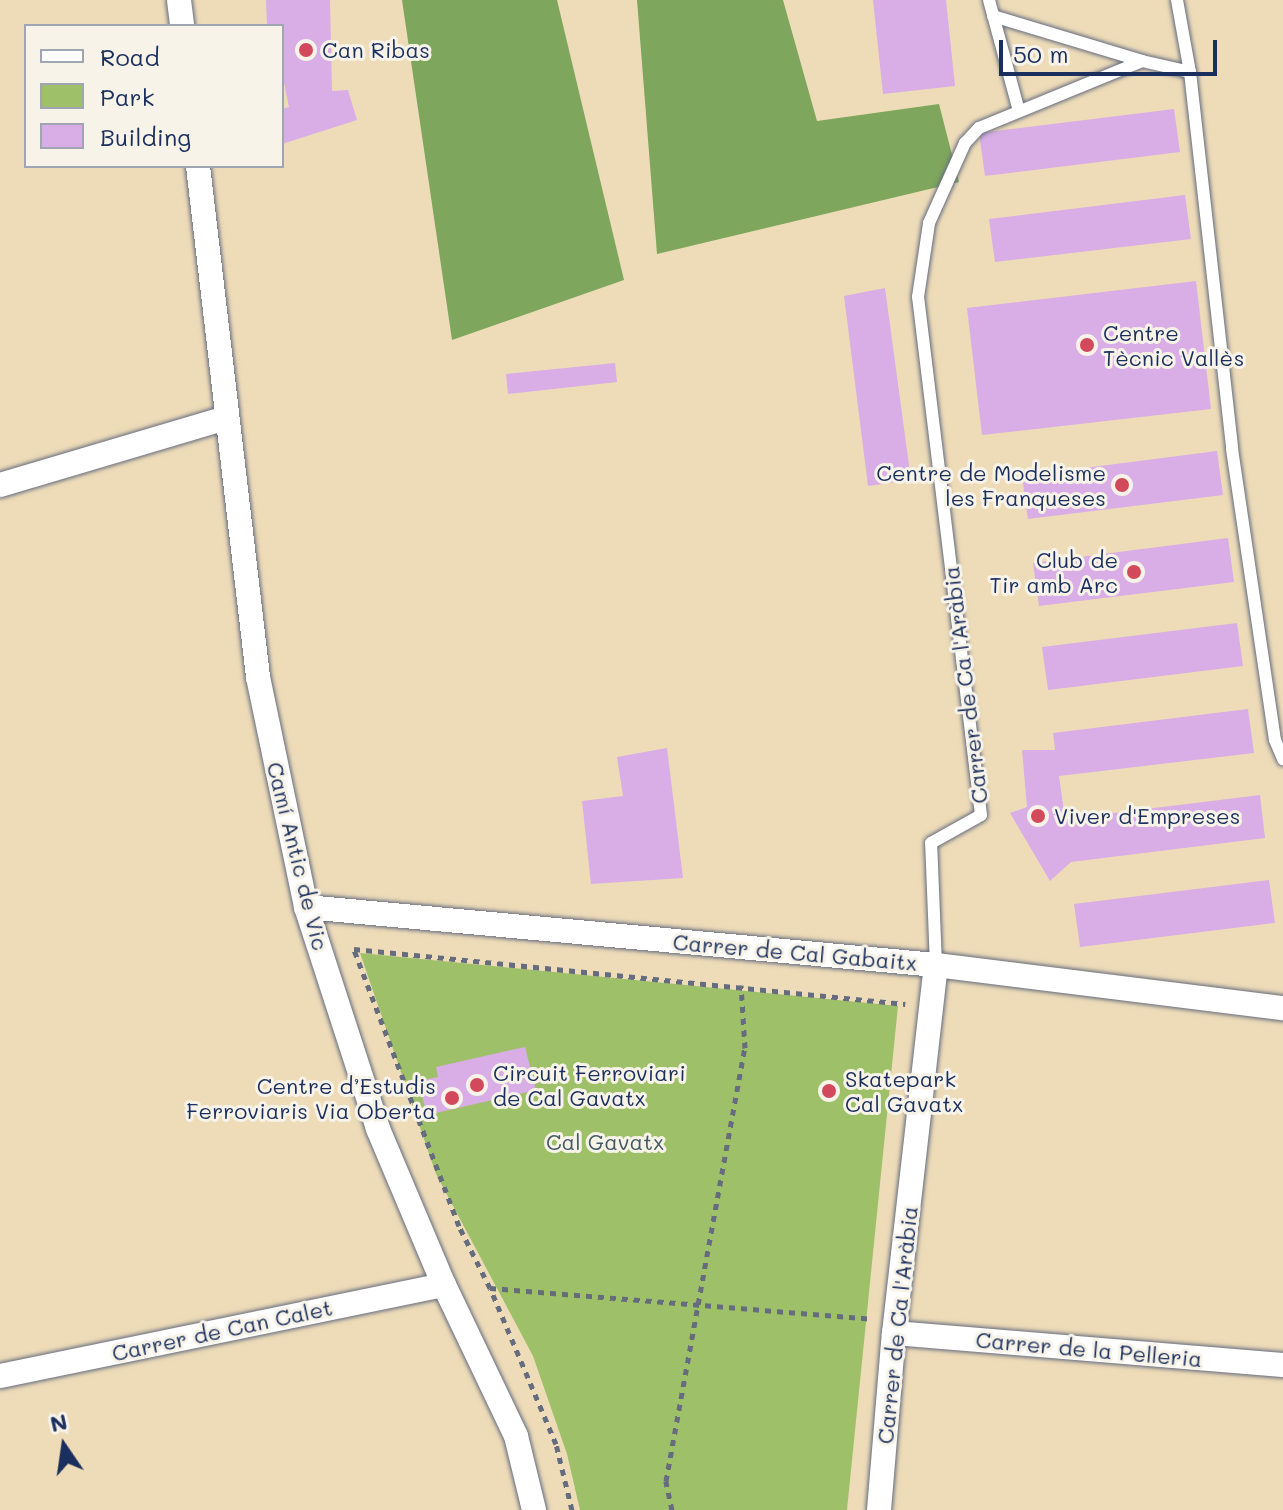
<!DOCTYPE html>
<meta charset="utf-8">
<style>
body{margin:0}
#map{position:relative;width:1283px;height:1510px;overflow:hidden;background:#eedcb9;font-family:Mali,sans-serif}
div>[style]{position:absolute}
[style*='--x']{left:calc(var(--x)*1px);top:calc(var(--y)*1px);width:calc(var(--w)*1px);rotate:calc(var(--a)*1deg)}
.green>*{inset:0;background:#9ec069}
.forest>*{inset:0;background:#7ea65d}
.building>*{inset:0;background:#d9ade5}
.path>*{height:5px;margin-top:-2.5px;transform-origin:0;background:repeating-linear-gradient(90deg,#656c7e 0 6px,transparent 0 12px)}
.roads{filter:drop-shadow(0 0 2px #656c7e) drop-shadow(0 0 2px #656c7e)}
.lane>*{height:12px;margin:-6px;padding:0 6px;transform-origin:6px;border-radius:6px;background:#fff}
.street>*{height:24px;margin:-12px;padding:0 12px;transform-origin:12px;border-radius:12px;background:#fff}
.dots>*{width:22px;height:22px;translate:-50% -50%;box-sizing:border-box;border:4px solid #f7f3e8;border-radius:50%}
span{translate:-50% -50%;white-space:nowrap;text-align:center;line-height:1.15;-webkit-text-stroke:6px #f7f3e8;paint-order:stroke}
.poi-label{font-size:22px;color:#1b2f5e}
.left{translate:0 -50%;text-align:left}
.right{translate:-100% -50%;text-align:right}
.street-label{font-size:22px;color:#1b2f5e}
.park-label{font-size:22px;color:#425a61}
.legend{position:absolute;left:24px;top:24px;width:260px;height:144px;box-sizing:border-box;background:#f7f3e8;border:2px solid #9fa5b1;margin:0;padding:10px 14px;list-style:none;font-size:24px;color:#1b2f5e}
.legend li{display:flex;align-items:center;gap:16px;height:40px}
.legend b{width:40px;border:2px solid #9fa5b1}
.north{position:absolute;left:24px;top:1406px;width:80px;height:80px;-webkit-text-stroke:6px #f7f3e8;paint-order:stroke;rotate:347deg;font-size:22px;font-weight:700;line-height:32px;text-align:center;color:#1b2f5e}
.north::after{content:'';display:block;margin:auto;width:28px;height:36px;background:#1b2f5e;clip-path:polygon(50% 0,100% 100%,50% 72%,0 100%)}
.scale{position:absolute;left:999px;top:40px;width:218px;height:36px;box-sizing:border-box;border:4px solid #1b2f5e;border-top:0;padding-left:10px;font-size:24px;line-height:28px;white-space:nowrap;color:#1b2f5e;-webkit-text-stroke:6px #f7f3e8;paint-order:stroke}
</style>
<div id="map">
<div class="green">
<i style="clip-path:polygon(360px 953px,898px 1006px,847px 1510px,580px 1510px,567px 1454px,533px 1356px,436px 1174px)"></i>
</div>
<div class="forest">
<i style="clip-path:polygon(402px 0,557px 0,624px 280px,452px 340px)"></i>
<i style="clip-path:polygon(637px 0,783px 0,817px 121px,939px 104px,959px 182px,657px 254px)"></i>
</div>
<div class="building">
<i style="clip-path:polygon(266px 0,330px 0,332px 91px,348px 90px,357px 120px,282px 144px,282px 109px,289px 107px,282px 73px,282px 26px,267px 26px)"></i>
<i style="clip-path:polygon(873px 0,946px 0,955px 86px,883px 94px)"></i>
<i style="clip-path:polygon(1174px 109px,1180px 152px,985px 176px,979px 133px)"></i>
<i style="clip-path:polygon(1185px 195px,1191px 239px,995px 262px,989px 219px)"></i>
<i style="clip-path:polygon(1196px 281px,1211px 409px,982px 435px,967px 308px)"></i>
<i style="clip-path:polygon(885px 288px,911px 480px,868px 486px,844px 296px)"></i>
<i style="clip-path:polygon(615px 363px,617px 382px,508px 394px,506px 374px)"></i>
<i style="clip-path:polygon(1217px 451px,1223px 495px,1028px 519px,1022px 476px)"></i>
<i style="clip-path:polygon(1228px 538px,1234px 582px,1039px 606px,1033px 563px)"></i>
<i style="clip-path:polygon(1237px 623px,1243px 666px,1048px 690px,1042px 647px)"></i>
<i style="clip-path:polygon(1248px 709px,1254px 753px,1059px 776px,1065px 819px,1260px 795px,1265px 838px,1071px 862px,1050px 881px,1010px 813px,1027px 807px,1022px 750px,1055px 750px,1053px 733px)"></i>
<i style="clip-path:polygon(667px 748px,683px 878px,591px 884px,582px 801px,623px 796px,617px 757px)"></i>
<i style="clip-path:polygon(1269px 880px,1275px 923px,1080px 947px,1074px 904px)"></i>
<i style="clip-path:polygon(525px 1047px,536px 1090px,427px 1115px,418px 1081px,438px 1077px,436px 1067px)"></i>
</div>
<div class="path">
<i style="--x:490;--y:1288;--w:383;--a:4.6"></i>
<i style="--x:572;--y:1510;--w:68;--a:-103.6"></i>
<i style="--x:556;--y:1444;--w:169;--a:-112.9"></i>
<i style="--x:490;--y:1288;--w:69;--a:-116.6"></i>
<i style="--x:459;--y:1226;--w:296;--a:-110.8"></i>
<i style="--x:354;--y:949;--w:554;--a:5.7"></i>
<i style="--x:672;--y:1510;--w:30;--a:-102"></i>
<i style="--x:666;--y:1481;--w:440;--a:-79.7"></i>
<i style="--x:745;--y:1048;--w:63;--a:-93.6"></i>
</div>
<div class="roads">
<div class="lane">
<i style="--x:989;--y:0;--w:115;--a:74.9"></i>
<i style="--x:1177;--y:0;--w:73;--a:79.8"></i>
<i style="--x:1190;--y:72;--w:379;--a:83.6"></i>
<i style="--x:1232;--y:449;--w:294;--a:81.6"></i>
<i style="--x:1275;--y:740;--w:21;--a:67"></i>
<i style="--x:993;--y:16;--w:156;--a:16.8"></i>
<i style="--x:936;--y:965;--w:122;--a:-92.3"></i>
<i style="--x:931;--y:843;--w:57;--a:-29.2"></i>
<i style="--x:981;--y:815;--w:522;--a:-96.93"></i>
<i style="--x:918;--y:297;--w:75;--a:-81.5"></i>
<i style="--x:929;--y:223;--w:88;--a:-65.8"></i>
<i style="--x:965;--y:143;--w:21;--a:-47"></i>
<i style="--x:979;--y:128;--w:176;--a:-22.3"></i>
<i style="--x:1142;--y:61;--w:49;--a:12.9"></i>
</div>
<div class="street">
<i style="--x:179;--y:0;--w:26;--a:83"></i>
<i style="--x:198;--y:166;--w:515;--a:83.3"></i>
<i style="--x:258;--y:677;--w:235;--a:78.2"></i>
<i style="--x:306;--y:907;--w:233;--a:72"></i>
<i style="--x:378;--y:1129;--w:169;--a:67.1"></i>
<i style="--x:444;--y:1285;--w:167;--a:64.5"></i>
<i style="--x:516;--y:1436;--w:76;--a:76.3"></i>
<i style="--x:0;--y:485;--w:236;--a:-16.5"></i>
<i style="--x:306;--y:907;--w:633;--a:5.26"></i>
<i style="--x:936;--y:965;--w:350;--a:7.1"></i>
<i style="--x:894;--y:1333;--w:390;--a:4.7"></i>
<i style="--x:0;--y:1376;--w:453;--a:-11.6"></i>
<i style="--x:879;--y:1510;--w:178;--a:-85.2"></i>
<i style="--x:894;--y:1333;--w:370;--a:-83.5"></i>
</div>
</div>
<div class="dots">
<i style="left:306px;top:50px;background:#d1495b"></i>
<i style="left:1087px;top:345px;background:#d1495b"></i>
<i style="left:1122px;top:485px;background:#d1495b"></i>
<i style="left:1134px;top:572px;background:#d1495b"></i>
<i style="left:1038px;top:816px;background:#d1495b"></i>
<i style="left:477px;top:1085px;background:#d1495b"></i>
<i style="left:829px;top:1091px;background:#d1495b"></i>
<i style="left:452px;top:1098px;background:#d1495b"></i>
</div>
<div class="poi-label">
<span class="left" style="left:322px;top:50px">Can Ribas</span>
<span class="left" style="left:1103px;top:345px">Centre<br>Tècnic Vallès</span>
<span class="right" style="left:1106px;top:485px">Centre de Modelisme<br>les Franqueses</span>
<span class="right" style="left:1118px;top:572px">Club de<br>Tir amb Arc</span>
<span class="left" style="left:1054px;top:816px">Viver d'Empreses</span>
<span class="left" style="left:493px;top:1085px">Circuit Ferroviari<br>de Cal Gavatx</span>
<span class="left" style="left:845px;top:1091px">Skatepark<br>Cal Gavatx</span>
<span class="right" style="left:436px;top:1098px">Centre d’Estudis<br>Ferroviaris Via Oberta</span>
</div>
<div class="street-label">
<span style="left:965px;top:685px;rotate:-97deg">Carrer de Ca l'Aràbia</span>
<span style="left:298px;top:856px;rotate:76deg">Camí Antic de Vic</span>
<span style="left:795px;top:952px;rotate:5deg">Carrer de Cal Gabaitx</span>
<span style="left:897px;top:1325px;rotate:-84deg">Carrer de Ca l'Aràbia</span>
<span style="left:222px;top:1330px;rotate:-12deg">Carrer de Can Calet</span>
<span style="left:1089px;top:1349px;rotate:5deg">Carrer de la Pelleria</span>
</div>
<div class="park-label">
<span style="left:605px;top:1142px">Cal Gavatx</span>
</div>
<ul class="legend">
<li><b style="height:10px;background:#fff"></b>Road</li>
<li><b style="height:22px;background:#9ec069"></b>Park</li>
<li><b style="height:22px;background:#d9ade5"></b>Building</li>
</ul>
<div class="north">N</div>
<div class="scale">50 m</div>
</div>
